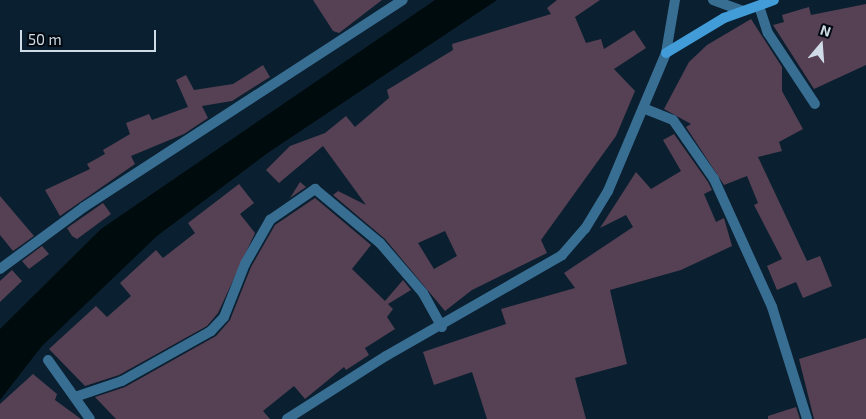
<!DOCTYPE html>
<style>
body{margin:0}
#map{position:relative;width:866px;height:419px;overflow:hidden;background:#0a1f2f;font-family:"Exo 2",sans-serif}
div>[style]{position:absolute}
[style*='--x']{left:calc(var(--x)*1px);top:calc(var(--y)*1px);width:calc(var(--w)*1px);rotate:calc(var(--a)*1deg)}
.water>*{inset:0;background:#000b0d}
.building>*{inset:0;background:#564154}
.minor>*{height:10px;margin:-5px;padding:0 5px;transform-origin:5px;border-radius:5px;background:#396e93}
.tertiary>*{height:10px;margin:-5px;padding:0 5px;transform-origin:5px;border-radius:5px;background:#396e93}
.secondary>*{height:10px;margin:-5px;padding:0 5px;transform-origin:5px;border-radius:5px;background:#419cd7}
span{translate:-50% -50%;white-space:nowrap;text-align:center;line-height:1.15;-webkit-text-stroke:4.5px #02080f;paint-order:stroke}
.north{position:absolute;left:796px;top:20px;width:50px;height:50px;-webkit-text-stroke:4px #02080f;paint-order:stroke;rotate:18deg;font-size:14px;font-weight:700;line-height:20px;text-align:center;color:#cfdce7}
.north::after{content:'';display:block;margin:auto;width:18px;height:22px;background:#cfdce7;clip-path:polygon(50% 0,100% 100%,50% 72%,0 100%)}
.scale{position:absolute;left:20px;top:30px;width:136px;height:22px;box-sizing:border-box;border:2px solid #cfdce7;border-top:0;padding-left:6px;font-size:15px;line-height:18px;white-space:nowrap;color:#cfdce7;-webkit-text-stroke:4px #02080f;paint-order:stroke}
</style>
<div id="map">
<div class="water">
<i style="clip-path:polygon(435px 0,497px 0,269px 152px,157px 236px,42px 346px,0 400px,0 329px,101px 229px)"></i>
</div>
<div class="building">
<i style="clip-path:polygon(313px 0,382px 0,339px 33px,333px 31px)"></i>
<i style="clip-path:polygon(evenodd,557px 0,600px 0,575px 17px,586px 43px,601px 39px,604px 49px,634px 30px,646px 48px,614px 69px,635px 91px,616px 136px,541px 240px,547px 253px,472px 290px,445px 311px,385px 239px,333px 195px,338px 191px,366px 205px,323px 146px,279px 183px,266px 170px,290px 146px,325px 133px,346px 116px,355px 127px,389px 98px,387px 90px,453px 50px,452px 44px,551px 14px,547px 8px,557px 0,445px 231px,457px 256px,434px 269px,418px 243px,445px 231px)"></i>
<i style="clip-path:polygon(866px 4px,866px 65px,814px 89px,773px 25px,784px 22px,782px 15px,809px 7px,811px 15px)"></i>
<i style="clip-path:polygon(751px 19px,782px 67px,782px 91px,803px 129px,779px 142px,782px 151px,758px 157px,807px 261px,820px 256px,832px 286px,803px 298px,796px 282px,777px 290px,767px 266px,782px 259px,754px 205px,758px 203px,747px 176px,724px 185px,686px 127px,691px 124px,664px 109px,689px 62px,707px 45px)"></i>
<i style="clip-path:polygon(263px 65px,270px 77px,232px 101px,202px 106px,208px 118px,184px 134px,131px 156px,135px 164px,60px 216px,45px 190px,90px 169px,87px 164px,105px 154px,103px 150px,130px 134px,126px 123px,149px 114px,152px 120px,188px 107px,176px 80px,186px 75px,194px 90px,233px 84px)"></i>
<i style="clip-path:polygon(674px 134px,708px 182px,712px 190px,704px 194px,716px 222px,724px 218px,732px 246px,681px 270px,610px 290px,627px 364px,575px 378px,586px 419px,487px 419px,472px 372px,434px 385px,423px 352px,506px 324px,501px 309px,575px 288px,564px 273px,633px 227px,626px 215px,600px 228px,636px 172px,651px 189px,681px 171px,663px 140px)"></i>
<i style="clip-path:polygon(300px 182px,306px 187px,290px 198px)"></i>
<i style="clip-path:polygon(239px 184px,254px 203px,240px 214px,255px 233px,218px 313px,207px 326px,119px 375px,85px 386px,49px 349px,96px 306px,107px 317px,131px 296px,120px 283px,156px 250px,163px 258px,195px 233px,188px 223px)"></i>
<i style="clip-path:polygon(0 196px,34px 236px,13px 251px,0 235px)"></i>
<i style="clip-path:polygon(315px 198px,371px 245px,352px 269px,385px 301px,403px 280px,411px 290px,388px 304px,393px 309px,387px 317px,395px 329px,365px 348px,369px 355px,346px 370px,344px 367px,305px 399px,294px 386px,263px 411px,270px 419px,116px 419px,95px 397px,125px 387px,216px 336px,230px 320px,251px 267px,275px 225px)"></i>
<i style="clip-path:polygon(103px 203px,111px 214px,77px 239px,72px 236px,67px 228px)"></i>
<i style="clip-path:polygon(42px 246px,49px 254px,29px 269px,22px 261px)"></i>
<i style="clip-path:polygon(12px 270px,22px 281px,0 302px,0 281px)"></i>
<i style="clip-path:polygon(866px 338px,866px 419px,814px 419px,799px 359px)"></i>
<i style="clip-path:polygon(33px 374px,57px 394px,55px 400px,81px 419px,0 419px,0 404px)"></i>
<i style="clip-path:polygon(796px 407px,800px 419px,768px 419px,768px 416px)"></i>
</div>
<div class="minor">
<i style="--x:759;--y:6;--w:28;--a:72"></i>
<i style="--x:768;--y:33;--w:85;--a:56.5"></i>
<i style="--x:643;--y:108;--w:32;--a:22"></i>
<i style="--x:673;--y:120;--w:72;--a:55.2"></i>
<i style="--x:714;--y:179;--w:141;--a:65.6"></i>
<i style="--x:772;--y:307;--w:117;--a:72.6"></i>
<i style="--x:48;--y:360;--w:72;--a:54.6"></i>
<i style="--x:75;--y:397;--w:50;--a:-18.8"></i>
<i style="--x:122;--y:381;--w:102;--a:-29.3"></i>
<i style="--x:211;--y:331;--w:19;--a:-47"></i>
<i style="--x:224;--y:317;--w:57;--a:-68.4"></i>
<i style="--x:245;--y:264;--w:51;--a:-60.4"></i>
<i style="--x:270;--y:220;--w:55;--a:-34.6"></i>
<i style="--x:315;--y:189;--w:85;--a:39.7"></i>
<i style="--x:380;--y:243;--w:66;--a:49.3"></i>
<i style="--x:423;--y:293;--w:39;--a:61"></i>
</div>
<div class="tertiary">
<i style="--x:713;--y:0;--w:32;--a:20"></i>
<i style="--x:0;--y:269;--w:104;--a:-36.4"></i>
<i style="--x:84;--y:207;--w:380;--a:-33"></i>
<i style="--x:287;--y:419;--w:117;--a:-32.5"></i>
<i style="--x:386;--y:356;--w:203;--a:-29.8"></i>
<i style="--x:562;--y:255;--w:35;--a:-49"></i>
<i style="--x:585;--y:229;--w:44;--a:-58.8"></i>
<i style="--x:608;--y:191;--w:150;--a:-67.2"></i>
<i style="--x:666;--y:53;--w:54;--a:-80.4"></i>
</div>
<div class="secondary">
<i style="--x:666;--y:53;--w:68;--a:-31.1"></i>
<i style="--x:724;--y:18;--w:53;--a:-19.8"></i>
</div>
<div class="north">N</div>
<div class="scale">50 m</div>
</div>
